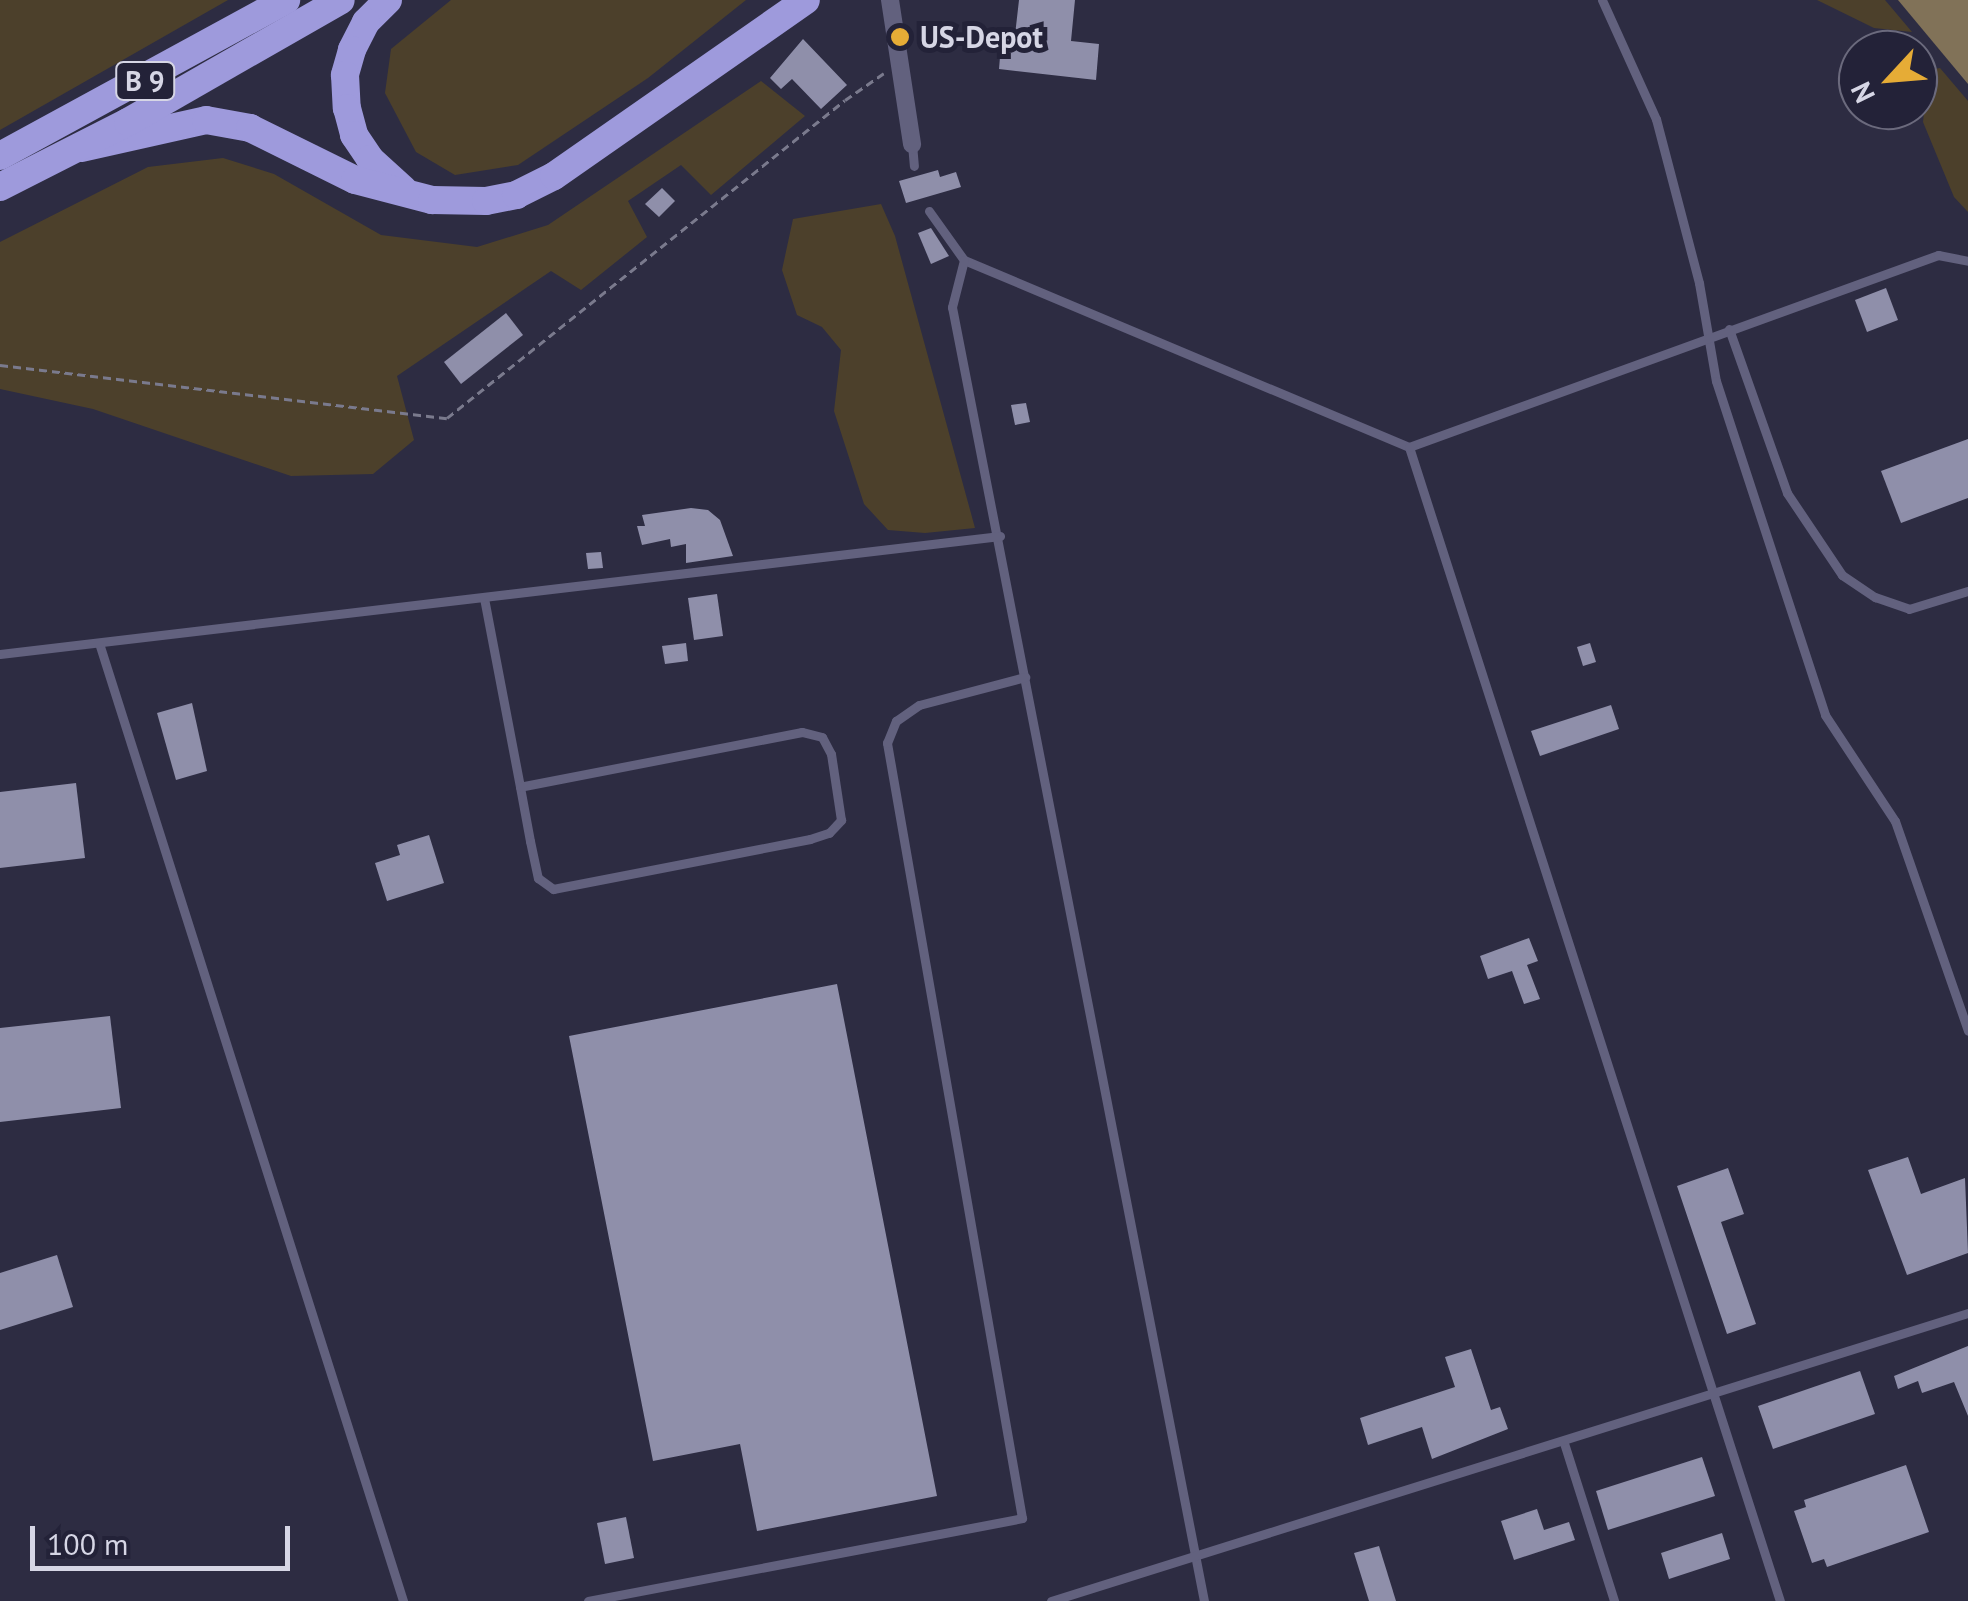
<!DOCTYPE html>
<style>
body{margin:0}
#map{position:relative;width:1968px;height:1601px;overflow:hidden;background:#2d2c42;font-family:"PT Sans",sans-serif}
div>[style]{position:absolute}
[style*='--x']{left:calc(var(--x)*1px);top:calc(var(--y)*1px);width:calc(var(--w)*1px);rotate:calc(var(--a)*1deg)}
.green>*{inset:0;background:#4c402b}
.water>*{inset:0;background:#817258}
.building>*{inset:0;background:#8f8faa}
.path>*{height:2.5px;margin-top:-1.25px;transform-origin:0;background:repeating-linear-gradient(90deg,#7a7a8d 0 8px,transparent 0 13px)}
.service>*{height:9px;margin:-4.5px;padding:0 4.5px;transform-origin:4.5px;border-radius:4.5px;background:#62617e}
.minor>*{height:18px;margin:-9px;padding:0 9px;transform-origin:9px;border-radius:9px;background:#62617e}
.trunk>*{height:28px;margin:-14px;padding:0 14px;transform-origin:14px;border-radius:14px;background:#9e9adc}
.dots>*{width:28px;height:28px;translate:-50% -50%;box-sizing:border-box;border:5px solid #232238;border-radius:50%}
span{translate:-50% -50%;white-space:nowrap;text-align:center;line-height:1.15;-webkit-text-stroke:10px #232238;paint-order:stroke}
.shield-label span{padding:2px 8px;background:#232238;border:2px solid;border-radius:8px;-webkit-text-stroke-width:0}
.shield-label{font-size:28px;color:#d6d6e5;font-weight:700}
.poi-label{font-size:30px;color:#d6d6e5;font-weight:700}
.left{translate:0 -50%;text-align:left}
.north{position:absolute;left:1838px;top:30px;width:100px;height:100px;box-sizing:border-box;background:#232238;border:2px solid #6b6a7d;border-radius:50%;rotate:244deg;font-size:28px;font-weight:700;line-height:40px;text-align:center;color:#d6d6e5}
.north::after{content:'';display:block;margin:auto;width:35px;height:45px;background:#e6ac36;clip-path:polygon(50% 0,100% 100%,50% 72%,0 100%)}
.scale{position:absolute;left:30px;top:1526px;width:260px;height:45px;box-sizing:border-box;border:5px solid #d6d6e5;border-top:0;padding-left:12px;font-size:30px;line-height:35px;white-space:nowrap;color:#d6d6e5;-webkit-text-stroke:8px #232238;paint-order:stroke}
</style>
<div id="map">
<div class="green">
<i style="clip-path:polygon(0 0,228px 0,0 130px)"></i>
<i style="clip-path:polygon(451px 0,746px 0,648px 78px,518px 165px,455px 175px,416px 152px,385px 93px,391px 49px)"></i>
<i style="clip-path:polygon(1817px 0,1885px 0,1912px 32px,1874px 28px)"></i>
<i style="clip-path:polygon(1940px 68px,1968px 101px,1968px 212px,1954px 197px,1923px 122px,1929px 70px)"></i>
<i style="clip-path:polygon(761px 81px,805px 116px,711px 195px,681px 165px,628px 201px,647px 237px,581px 290px,551px 271px,397px 376px,414px 440px,373px 474px,291px 476px,93px 409px,0 389px,0 242px,148px 167px,223px 158px,274px 174px,381px 235px,477px 247px,548px 225px)"></i>
<i style="clip-path:polygon(881px 204px,895px 236px,975px 528px,925px 533px,888px 530px,864px 504px,834px 411px,841px 350px,822px 327px,797px 315px,782px 270px,793px 219px)"></i>
</div>
<div class="water">
<i style="clip-path:polygon(1898px 0,1968px 0,1968px 84px)"></i>
</div>
<div class="building">
<i style="clip-path:polygon(1019px 0,1075px 0,1071px 41px,1099px 44px,1096px 80px,999px 69px,1002px 33px,1015px 35px)"></i>
<i style="clip-path:polygon(803px 39px,847px 85px,821px 109px,792px 79px,781px 89px,770px 78px)"></i>
<i style="clip-path:polygon(938px 170px,940px 177px,956px 172px,961px 187px,906px 203px,899px 181px)"></i>
<i style="clip-path:polygon(662px 188px,675px 201px,659px 217px,645px 204px)"></i>
<i style="clip-path:polygon(931px 228px,949px 256px,931px 264px,918px 233px)"></i>
<i style="clip-path:polygon(1886px 288px,1898px 320px,1867px 332px,1855px 300px)"></i>
<i style="clip-path:polygon(506px 313px,523px 335px,461px 384px,444px 362px)"></i>
<i style="clip-path:polygon(1026px 403px,1030px 422px,1015px 425px,1011px 405px)"></i>
<i style="clip-path:polygon(1968px 439px,1968px 498px,1901px 523px,1881px 471px)"></i>
<i style="clip-path:polygon(691px 508px,708px 510px,720px 520px,733px 556px,686px 563px,686px 544px,671px 547px,670px 539px,642px 545px,637px 526px,645px 526px,642px 515px)"></i>
<i style="clip-path:polygon(601px 552px,603px 568px,588px 569px,586px 553px)"></i>
<i style="clip-path:polygon(717px 594px,723px 636px,694px 640px,688px 598px)"></i>
<i style="clip-path:polygon(686px 643px,688px 661px,665px 664px,662px 646px)"></i>
<i style="clip-path:polygon(1590px 643px,1596px 662px,1583px 666px,1577px 647px)"></i>
<i style="clip-path:polygon(192px 703px,207px 771px,176px 780px,157px 713px)"></i>
<i style="clip-path:polygon(1611px 705px,1619px 729px,1540px 756px,1531px 731px)"></i>
<i style="clip-path:polygon(76px 783px,85px 858px,0 868px,0 792px)"></i>
<i style="clip-path:polygon(429px 835px,444px 883px,387px 901px,375px 863px,400px 855px,397px 845px)"></i>
<i style="clip-path:polygon(1529px 938px,1538px 961px,1527px 965px,1540px 999px,1524px 1004px,1512px 971px,1488px 979px,1480px 956px)"></i>
<i style="clip-path:polygon(837px 984px,937px 1496px,757px 1531px,740px 1444px,653px 1461px,569px 1036px)"></i>
<i style="clip-path:polygon(110px 1016px,121px 1108px,0 1122px,0 1028px)"></i>
<i style="clip-path:polygon(1908px 1157px,1921px 1194px,1965px 1178px,1968px 1253px,1907px 1275px,1868px 1170px)"></i>
<i style="clip-path:polygon(1728px 1168px,1744px 1214px,1721px 1222px,1756px 1324px,1727px 1334px,1677px 1186px)"></i>
<i style="clip-path:polygon(57px 1255px,73px 1307px,0 1330px,0 1273px)"></i>
<i style="clip-path:polygon(1968px 1346px,1968px 1416px,1954px 1382px,1922px 1393px,1918px 1381px,1898px 1389px,1894px 1376px)"></i>
<i style="clip-path:polygon(1471px 1349px,1491px 1410px,1500px 1407px,1508px 1429px,1432px 1459px,1422px 1427px,1368px 1445px,1360px 1418px,1455px 1387px,1445px 1357px)"></i>
<i style="clip-path:polygon(1860px 1371px,1875px 1414px,1773px 1449px,1758px 1406px)"></i>
<i style="clip-path:polygon(1702px 1457px,1715px 1496px,1608px 1530px,1596px 1491px)"></i>
<i style="clip-path:polygon(1906px 1465px,1929px 1532px,1827px 1567px,1824px 1559px,1812px 1563px,1794px 1511px,1806px 1507px,1804px 1500px)"></i>
<i style="clip-path:polygon(1537px 1509px,1544px 1530px,1569px 1522px,1575px 1540px,1514px 1560px,1501px 1521px)"></i>
<i style="clip-path:polygon(626px 1517px,634px 1558px,605px 1564px,597px 1523px)"></i>
<i style="clip-path:polygon(1722px 1533px,1730px 1559px,1669px 1579px,1661px 1553px)"></i>
<i style="clip-path:polygon(1379px 1546px,1396px 1601px,1369px 1601px,1354px 1553px)"></i>
</div>
<div class="path">
<i style="--x:0;--y:365;--w:450;--a:6.8"></i>
<i style="--x:447;--y:418;--w:509;--a:-38.62"></i>
<i style="--x:845;--y:100;--w:47;--a:-34.7"></i>
</div>
<div class="service">
<i style="--x:1602;--y:0;--w:131;--a:65.6"></i>
<i style="--x:1656;--y:119;--w:170;--a:75.3"></i>
<i style="--x:1699;--y:283;--w:99;--a:80.2"></i>
<i style="--x:1716;--y:381;--w:351;--a:71.9"></i>
<i style="--x:1825;--y:715;--w:127;--a:56.6"></i>
<i style="--x:1895;--y:821;--w:222;--a:70.8"></i>
<i style="--x:912;--y:144;--w:22;--a:85"></i>
<i style="--x:929;--y:211;--w:60;--a:54.5"></i>
<i style="--x:964;--y:260;--w:483;--a:22.8"></i>
<i style="--x:1409;--y:447;--w:1212;--a:72.18"></i>
<i style="--x:964;--y:260;--w:49;--a:104.3"></i>
<i style="--x:952;--y:307;--w:1318;--a:78.98"></i>
<i style="--x:1729;--y:329;--w:174;--a:70.5"></i>
<i style="--x:1787;--y:493;--w:99;--a:56.1"></i>
<i style="--x:1842;--y:575;--w:40;--a:34"></i>
<i style="--x:1875;--y:597;--w:36;--a:19"></i>
<i style="--x:1909;--y:609;--w:62;--a:-17"></i>
<i style="--x:1409;--y:447;--w:563;--a:-19.95"></i>
<i style="--x:1938;--y:255;--w:31;--a:11"></i>
<i style="--x:484;--y:598;--w:192;--a:79.2"></i>
<i style="--x:520;--y:787;--w:55;--a:79.5"></i>
<i style="--x:530;--y:841;--w:38;--a:78"></i>
<i style="--x:538;--y:878;--w:19;--a:36"></i>
<i style="--x:553;--y:889;--w:262;--a:-11"></i>
<i style="--x:810;--y:839;--w:20;--a:-18"></i>
<i style="--x:829;--y:833;--w:18;--a:-47"></i>
<i style="--x:841;--y:820;--w:67;--a:-98.6"></i>
<i style="--x:831;--y:754;--w:19;--a:-118"></i>
<i style="--x:822;--y:737;--w:21;--a:-166"></i>
<i style="--x:802;--y:732;--w:287;--a:169"></i>
<i style="--x:99;--y:643;--w:1005;--a:72.39"></i>
<i style="--x:0;--y:654;--w:1007;--a:-6.73"></i>
<i style="--x:1564;--y:1443;--w:166;--a:72.4"></i>
<i style="--x:588;--y:1601;--w:442;--a:-10.8"></i>
<i style="--x:1022;--y:1518;--w:787;--a:-99.88"></i>
<i style="--x:887;--y:743;--w:24;--a:-68"></i>
<i style="--x:896;--y:721;--w:28;--a:-35"></i>
<i style="--x:919;--y:705;--w:110;--a:-14.8"></i>
<i style="--x:1051;--y:1601;--w:961;--a:-17.44"></i>
</div>
<div class="minor">
<i style="--x:890;--y:0;--w:146;--a:81.3"></i>
</div>
<div class="trunk">
<i style="--x:388;--y:0;--w:31;--a:135"></i>
<i style="--x:366;--y:22;--w:31;--a:117"></i>
<i style="--x:352;--y:50;--w:26;--a:106"></i>
<i style="--x:345;--y:75;--w:33;--a:87"></i>
<i style="--x:347;--y:108;--w:28;--a:75"></i>
<i style="--x:354;--y:135;--w:29;--a:56"></i>
<i style="--x:370;--y:159;--w:45;--a:42.3"></i>
<i style="--x:81;--y:148;--w:128;--a:-12.6"></i>
<i style="--x:206;--y:120;--w:45;--a:10.3"></i>
<i style="--x:250;--y:128;--w:117;--a:26.3"></i>
<i style="--x:355;--y:180;--w:80;--a:14.6"></i>
<i style="--x:432;--y:200;--w:54;--a:1.1"></i>
<i style="--x:486;--y:201;--w:31;--a:-11"></i>
<i style="--x:516;--y:195;--w:42;--a:-26.6"></i>
<i style="--x:554;--y:176;--w:307;--a:-34.9"></i>
<i style="--x:0;--y:156;--w:326;--a:-28.6"></i>
<i style="--x:0;--y:187;--w:144;--a:-26.9"></i>
<i style="--x:128;--y:122;--w:245;--a:-29.8"></i>
</div>
<div class="dots">
<i style="left:900px;top:37px;background:#e6ac36"></i>
</div>
<div class="shield-label">
<span style="left:145px;top:81px">B 9</span>
</div>
<div class="poi-label">
<span class="left" style="left:920px;top:37px">US-Depot</span>
</div>
<div class="north">N</div>
<div class="scale">100 m</div>
</div>
